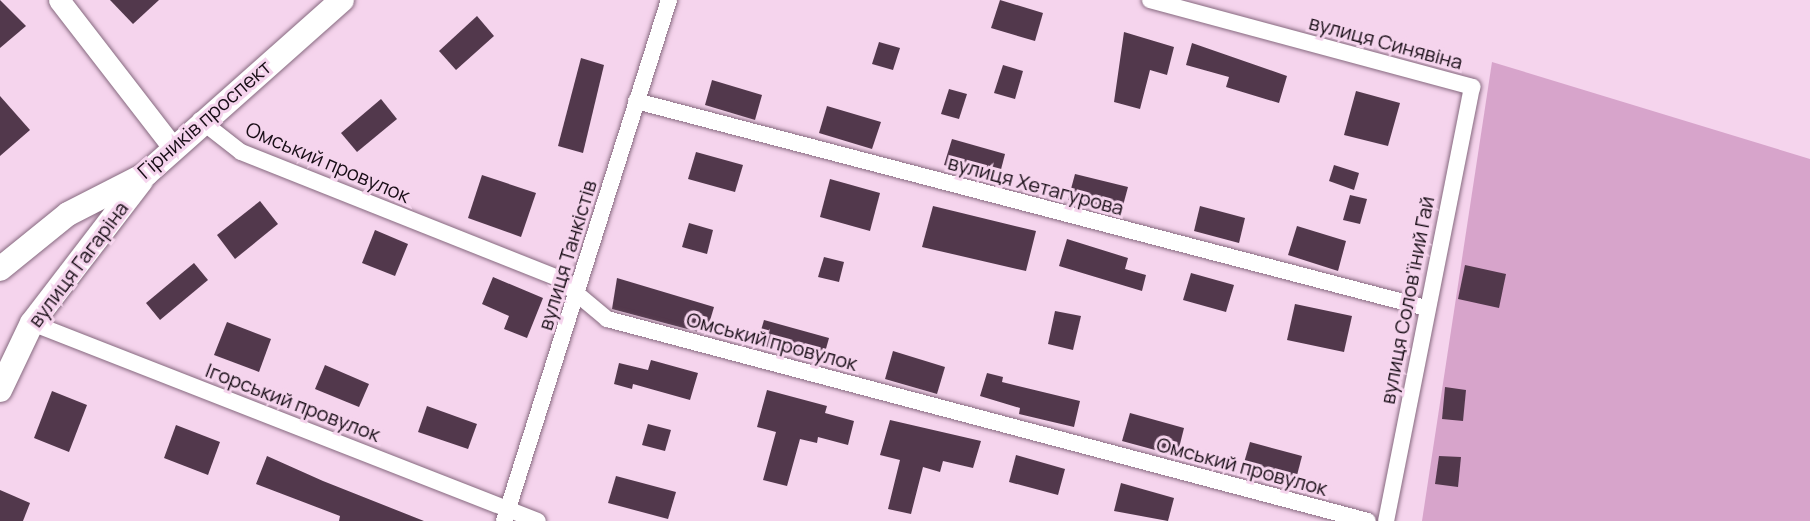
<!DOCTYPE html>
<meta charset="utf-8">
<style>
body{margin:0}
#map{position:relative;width:1810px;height:521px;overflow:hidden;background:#f5d4ed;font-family:Manrope,sans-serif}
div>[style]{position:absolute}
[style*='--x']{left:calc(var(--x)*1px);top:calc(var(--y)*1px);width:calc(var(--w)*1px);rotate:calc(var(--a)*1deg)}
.green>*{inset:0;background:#d7a4cb}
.building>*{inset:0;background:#52384c}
.roads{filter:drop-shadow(0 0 2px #86697f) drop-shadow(0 0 2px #86697f)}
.minor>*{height:16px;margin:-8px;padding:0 8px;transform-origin:8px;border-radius:8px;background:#fff}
.tertiary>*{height:21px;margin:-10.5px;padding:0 10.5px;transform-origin:10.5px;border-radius:10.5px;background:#fff}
.secondary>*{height:24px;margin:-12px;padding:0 12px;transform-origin:12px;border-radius:12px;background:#fff}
span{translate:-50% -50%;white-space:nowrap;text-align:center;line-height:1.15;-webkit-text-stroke:6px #f5d4ed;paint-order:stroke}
.street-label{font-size:20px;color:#170c15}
</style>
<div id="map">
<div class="green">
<i style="clip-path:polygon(1492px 62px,1810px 159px,1810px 521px,1422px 521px)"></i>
</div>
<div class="building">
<i style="clip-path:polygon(0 0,26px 26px,0 48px)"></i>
<i style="clip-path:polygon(110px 0,159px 0,133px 24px)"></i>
<i style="clip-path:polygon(1000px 0,1043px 13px,1035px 41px,991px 28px)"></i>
<i style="clip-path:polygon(477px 16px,494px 36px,456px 70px,439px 51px)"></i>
<i style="clip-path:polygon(1124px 32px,1174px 47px,1167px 75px,1150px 70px,1140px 109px,1114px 102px)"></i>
<i style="clip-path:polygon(879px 42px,900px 48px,893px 70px,872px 64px)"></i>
<i style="clip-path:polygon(1192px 43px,1287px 76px,1279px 103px,1226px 87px,1229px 77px,1186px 65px)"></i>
<i style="clip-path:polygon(581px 58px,604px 65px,583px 153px,558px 146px)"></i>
<i style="clip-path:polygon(1003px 65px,1023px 71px,1015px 99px,994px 93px)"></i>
<i style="clip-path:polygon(712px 80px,762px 95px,755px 120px,705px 105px)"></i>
<i style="clip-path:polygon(949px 89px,967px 94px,959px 119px,941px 114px)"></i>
<i style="clip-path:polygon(1356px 91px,1400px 103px,1388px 146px,1344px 135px)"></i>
<i style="clip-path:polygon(0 96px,30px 130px,0 156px)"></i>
<i style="clip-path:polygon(381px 99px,397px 119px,357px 152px,341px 133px)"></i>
<i style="clip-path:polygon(827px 106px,881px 122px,872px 149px,819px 133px)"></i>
<i style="clip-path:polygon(952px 139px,1005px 154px,998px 181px,944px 165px)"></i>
<i style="clip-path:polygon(696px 152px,743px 165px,735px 192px,688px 179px)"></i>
<i style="clip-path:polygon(1334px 165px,1359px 173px,1354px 190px,1329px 181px)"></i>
<i style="clip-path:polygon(1075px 174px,1128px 187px,1121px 213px,1068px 200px)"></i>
<i style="clip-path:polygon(482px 175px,536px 193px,521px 237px,468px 218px)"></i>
<i style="clip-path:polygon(830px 179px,880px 193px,870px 231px,820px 217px)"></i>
<i style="clip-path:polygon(1350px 195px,1367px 199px,1360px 224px,1343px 220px)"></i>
<i style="clip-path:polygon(260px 201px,278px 224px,235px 259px,217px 235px)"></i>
<i style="clip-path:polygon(933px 206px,1036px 231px,1026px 271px,922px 247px)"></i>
<i style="clip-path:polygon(1200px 206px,1245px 218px,1239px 243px,1194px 231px)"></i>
<i style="clip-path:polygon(689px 223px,713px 230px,707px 254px,682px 247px)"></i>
<i style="clip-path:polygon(1297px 226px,1346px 241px,1338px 271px,1288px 255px)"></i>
<i style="clip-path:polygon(375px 230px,408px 244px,395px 276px,362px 263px)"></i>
<i style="clip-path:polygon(1067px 239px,1128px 258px,1125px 269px,1146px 275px,1142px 291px,1059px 266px)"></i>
<i style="clip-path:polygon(824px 257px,844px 262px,839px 282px,818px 277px)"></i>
<i style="clip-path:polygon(194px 263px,208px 280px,160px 320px,146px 303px)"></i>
<i style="clip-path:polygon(1465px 265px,1506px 274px,1499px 308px,1458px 299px)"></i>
<i style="clip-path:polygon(1191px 273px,1234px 285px,1226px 312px,1183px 300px)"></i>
<i style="clip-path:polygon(493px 277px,543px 298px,527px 338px,504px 329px,509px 316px,482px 304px)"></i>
<i style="clip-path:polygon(617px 278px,714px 307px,706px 334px,612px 309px)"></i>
<i style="clip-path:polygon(1295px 304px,1352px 316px,1344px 352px,1287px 340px)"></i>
<i style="clip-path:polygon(1055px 311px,1081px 316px,1073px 350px,1048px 344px)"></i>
<i style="clip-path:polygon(764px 320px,829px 338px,822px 363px,757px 344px)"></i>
<i style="clip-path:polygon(227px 322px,271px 339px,259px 372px,214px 355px)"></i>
<i style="clip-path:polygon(893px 351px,945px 367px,937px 394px,885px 379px)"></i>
<i style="clip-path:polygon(651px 360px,698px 373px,690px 400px,633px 384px,632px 389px,614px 384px,619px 363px,648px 370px)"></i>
<i style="clip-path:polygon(325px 365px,369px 384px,359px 407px,315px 389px)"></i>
<i style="clip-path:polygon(987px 373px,1003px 377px,1002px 382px,1080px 401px,1074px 427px,1019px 414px,1020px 408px,980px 396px)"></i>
<i style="clip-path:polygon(1445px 387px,1466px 390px,1463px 421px,1442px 419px)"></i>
<i style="clip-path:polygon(767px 390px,827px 406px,825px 413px,854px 421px,848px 445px,818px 437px,817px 443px,800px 439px,787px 486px,763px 480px,776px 432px,757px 427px)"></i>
<i style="clip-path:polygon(52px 391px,87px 405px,69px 452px,34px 438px)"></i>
<i style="clip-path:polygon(427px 406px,477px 424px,468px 449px,418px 432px)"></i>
<i style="clip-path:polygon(1130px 413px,1184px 428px,1177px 456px,1122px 441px)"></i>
<i style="clip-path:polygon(890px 420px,981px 441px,973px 468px,943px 461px,940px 472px,923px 467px,911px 514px,888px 509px,900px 460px,880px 455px)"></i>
<i style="clip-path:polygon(648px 424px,671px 430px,665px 451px,642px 445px)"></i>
<i style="clip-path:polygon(176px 425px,220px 442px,208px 475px,164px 458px)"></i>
<i style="clip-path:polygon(1250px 442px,1302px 456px,1294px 487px,1241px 473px)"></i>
<i style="clip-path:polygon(1016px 455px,1065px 469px,1058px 495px,1009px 482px)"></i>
<i style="clip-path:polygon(267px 456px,323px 481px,424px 521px,339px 521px,340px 516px,256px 484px)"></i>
<i style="clip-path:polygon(1439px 456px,1461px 457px,1458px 487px,1435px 484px)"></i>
<i style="clip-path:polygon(616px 476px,676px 492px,668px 519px,608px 503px)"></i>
<i style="clip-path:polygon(1121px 483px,1174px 498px,1168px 521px,1114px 511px)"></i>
<i style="clip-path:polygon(0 490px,30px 503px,23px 521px,0 521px)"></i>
</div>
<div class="roads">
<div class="minor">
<i style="--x:1150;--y:0;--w:334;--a:15.1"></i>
<i style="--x:1472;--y:87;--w:442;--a:101.2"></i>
<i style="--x:636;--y:101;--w:817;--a:14.68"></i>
<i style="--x:200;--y:120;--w:52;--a:38"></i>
<i style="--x:241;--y:152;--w:341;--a:21.7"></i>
<i style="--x:558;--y:278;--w:64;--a:39.9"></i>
<i style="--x:607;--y:319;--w:787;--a:14.87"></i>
<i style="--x:32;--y:323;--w:543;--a:21.37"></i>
<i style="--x:504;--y:521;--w:547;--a:-72.43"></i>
</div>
<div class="tertiary">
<i style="--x:59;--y:0;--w:185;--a:52.3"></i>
</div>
<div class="secondary">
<i style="--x:0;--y:269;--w:87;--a:-39"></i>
<i style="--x:68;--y:214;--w:88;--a:-27.1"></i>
<i style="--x:146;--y:174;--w:262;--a:-41.6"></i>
<i style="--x:0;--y:390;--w:74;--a:-64.5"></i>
<i style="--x:32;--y:323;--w:179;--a:-52.5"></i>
</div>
</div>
<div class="street-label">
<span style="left:1386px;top:42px;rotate:15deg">вулиця Синявіна</span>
<span style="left:204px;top:119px;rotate:-41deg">Гірників проспект</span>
<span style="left:328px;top:162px;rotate:23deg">Омський провулок</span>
<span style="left:1036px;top:185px;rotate:15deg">вулиця Хетагурова</span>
<span style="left:567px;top:255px;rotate:-73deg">вулиця Танкістів</span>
<span style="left:78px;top:264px;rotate:-53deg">вулиця Гагаріна</span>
<span style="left:1407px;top:300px;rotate:-79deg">вулиця Солов'їний Гай</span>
<span style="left:772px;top:341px;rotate:15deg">Омський провулок</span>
<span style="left:293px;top:402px;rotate:21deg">Ігорський провулок</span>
<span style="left:1242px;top:466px;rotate:15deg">Омський провулок</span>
</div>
</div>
